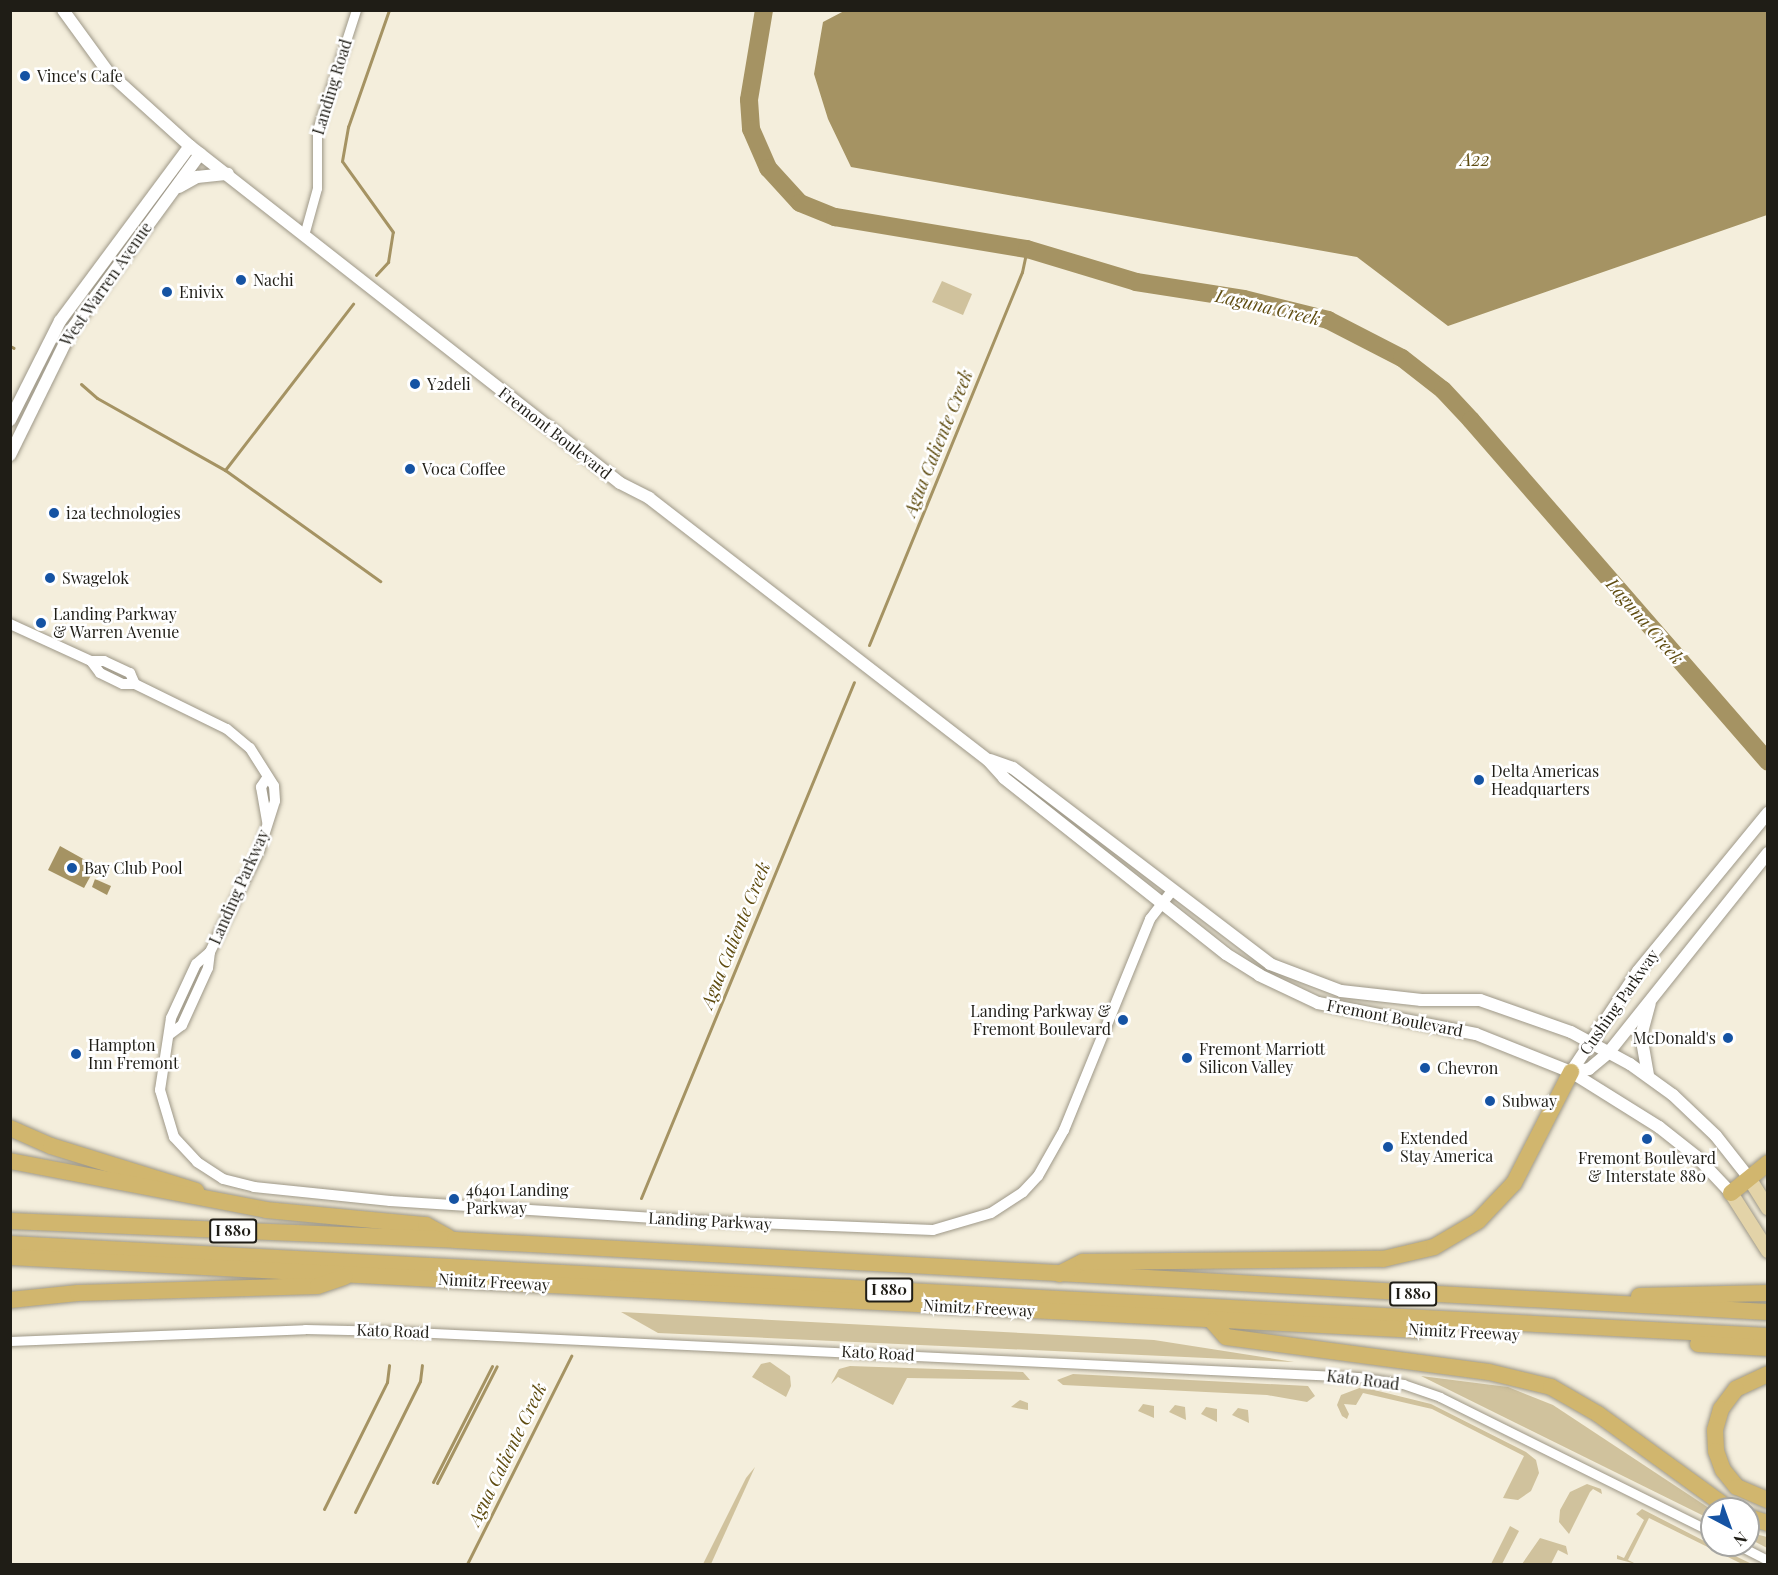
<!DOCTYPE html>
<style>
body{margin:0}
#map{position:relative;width:1778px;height:1575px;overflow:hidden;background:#f4eedc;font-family:"Playfair Display",serif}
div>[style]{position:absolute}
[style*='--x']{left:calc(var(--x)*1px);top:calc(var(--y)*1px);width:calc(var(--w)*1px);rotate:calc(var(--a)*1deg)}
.green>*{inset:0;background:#d0c29d}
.water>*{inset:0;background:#a59363}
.stream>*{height:3px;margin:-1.5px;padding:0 1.5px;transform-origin:1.5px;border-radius:1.5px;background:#a59363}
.river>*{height:18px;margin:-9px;padding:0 9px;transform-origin:9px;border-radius:9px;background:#a59363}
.roads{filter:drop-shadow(0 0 2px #9e9888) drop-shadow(0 0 2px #9e9888)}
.minor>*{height:9px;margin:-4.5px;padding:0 4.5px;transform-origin:4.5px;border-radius:4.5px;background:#fff}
.tertiary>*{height:10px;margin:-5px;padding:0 5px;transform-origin:5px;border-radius:5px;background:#fff}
.secondary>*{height:12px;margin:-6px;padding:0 6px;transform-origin:6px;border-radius:6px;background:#fff}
.primary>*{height:14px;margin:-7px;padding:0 7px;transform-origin:7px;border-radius:7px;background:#e3d3a8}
.motorway>*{height:16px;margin:-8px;padding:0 8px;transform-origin:8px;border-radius:8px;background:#d1b66e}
.dots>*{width:16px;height:16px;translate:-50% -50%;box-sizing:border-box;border:3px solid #fff;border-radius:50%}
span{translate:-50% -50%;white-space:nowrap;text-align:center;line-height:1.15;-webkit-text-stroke:5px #fff;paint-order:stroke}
.shield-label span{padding:2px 4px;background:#fff;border:2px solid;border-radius:4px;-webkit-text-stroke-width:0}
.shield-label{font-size:15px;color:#1f1d16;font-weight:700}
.poi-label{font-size:16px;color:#1f1d16}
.left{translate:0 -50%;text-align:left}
.right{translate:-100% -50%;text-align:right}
.street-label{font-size:16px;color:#1f1d16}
.water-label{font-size:18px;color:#5f4c10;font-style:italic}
.frame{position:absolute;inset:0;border:12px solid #1f1d16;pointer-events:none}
.north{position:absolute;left:1700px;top:1497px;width:60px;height:60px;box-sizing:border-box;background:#fff;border:2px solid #a5a5a2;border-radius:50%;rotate:139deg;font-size:16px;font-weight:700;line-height:24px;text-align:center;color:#1f1d16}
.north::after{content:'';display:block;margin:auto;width:21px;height:27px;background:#1553a3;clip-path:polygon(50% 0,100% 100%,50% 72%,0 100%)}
</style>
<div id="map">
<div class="green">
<i style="clip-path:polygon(942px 281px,972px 294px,963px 315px,932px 302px)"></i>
<i style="clip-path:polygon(621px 1312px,1154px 1340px,1294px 1362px,658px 1333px)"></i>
<i style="clip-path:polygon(770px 1362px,790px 1376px,791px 1386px,786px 1397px,752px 1377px,761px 1364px)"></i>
<i style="clip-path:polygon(850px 1366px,1023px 1372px,1030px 1380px,907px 1378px,893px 1405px,838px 1377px,831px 1384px,839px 1369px)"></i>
<i style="clip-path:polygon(1073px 1374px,1308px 1386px,1315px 1396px,1307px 1402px,1267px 1395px,1063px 1385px,1057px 1380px)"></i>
<i style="clip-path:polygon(1421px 1376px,1508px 1387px,1553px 1405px,1712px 1510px,1712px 1520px)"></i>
<i style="clip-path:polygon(1362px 1387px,1431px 1404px,1526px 1452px,1536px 1460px,1539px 1473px,1531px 1491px,1518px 1500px,1503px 1498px,1524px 1456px,1432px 1409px,1363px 1393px,1356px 1405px,1344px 1404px,1349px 1414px,1347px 1419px,1342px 1416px,1337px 1405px,1341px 1395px)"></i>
<i style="clip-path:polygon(1020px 1400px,1028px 1403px,1028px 1410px,1011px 1407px)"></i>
<i style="clip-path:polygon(1143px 1404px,1154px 1406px,1154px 1418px,1138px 1411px)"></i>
<i style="clip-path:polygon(1175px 1405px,1185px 1407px,1186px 1420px,1169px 1412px)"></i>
<i style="clip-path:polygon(1206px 1407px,1217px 1409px,1217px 1422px,1201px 1414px)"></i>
<i style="clip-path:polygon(1238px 1408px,1248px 1410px,1249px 1423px,1232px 1415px)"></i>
<i style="clip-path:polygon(755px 1467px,711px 1564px,703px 1564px,746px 1478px)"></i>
<i style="clip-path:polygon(1587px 1484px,1601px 1489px,1602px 1494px,1593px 1489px,1590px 1492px,1569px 1534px,1559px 1522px,1560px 1510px,1570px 1492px)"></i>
<i style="clip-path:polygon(1642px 1509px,1712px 1545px,1752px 1564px,1742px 1564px,1649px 1518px,1628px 1560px,1636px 1564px,1617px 1559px,1617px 1555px,1624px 1558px,1644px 1520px,1636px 1514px)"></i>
<i style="clip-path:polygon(1510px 1526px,1519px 1531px,1502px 1564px,1491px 1564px)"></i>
<i style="clip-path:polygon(1748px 1532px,1767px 1537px,1767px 1548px,1748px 1538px)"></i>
<i style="clip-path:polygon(1540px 1538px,1566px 1546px,1568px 1555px,1558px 1550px,1551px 1564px,1522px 1564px)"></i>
</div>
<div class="water">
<i style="clip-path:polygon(844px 11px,1767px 11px,1767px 215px,1448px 326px,1357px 257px,851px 167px,828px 119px,814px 74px,823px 22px)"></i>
<i style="clip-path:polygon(60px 846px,96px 866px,84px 888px,48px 870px)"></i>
<i style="clip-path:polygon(95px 879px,111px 886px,107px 895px,92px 887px)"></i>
</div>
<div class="stream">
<i style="--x:376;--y:275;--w:18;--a:-47"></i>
<i style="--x:388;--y:262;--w:30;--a:-81"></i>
<i style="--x:393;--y:232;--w:87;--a:-125.7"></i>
<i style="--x:342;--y:161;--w:35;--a:-80"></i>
<i style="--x:348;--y:127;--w:124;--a:-70.7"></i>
<i style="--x:10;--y:346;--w:4;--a:27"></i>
<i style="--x:81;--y:384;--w:21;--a:41"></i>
<i style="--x:97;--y:398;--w:147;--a:29.4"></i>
<i style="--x:225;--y:470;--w:210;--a:-52.4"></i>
<i style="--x:225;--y:470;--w:191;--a:35.6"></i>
<i style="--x:869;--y:645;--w:403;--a:-67.7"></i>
<i style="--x:1022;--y:272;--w:24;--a:-78"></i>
<i style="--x:641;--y:1198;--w:558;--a:-67.57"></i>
<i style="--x:433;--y:1482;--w:130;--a:-63"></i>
<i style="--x:437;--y:1483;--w:131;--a:-62.9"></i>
<i style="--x:324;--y:1509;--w:142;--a:-63.6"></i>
<i style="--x:387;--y:1382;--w:17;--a:-83"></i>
<i style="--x:355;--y:1512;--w:146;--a:-63.6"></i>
<i style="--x:420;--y:1381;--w:16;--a:-83"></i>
<i style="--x:467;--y:1564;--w:233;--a:-63.4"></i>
</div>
<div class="river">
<i style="--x:764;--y:10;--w:91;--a:99.5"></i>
<i style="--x:749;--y:100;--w:29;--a:86"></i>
<i style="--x:751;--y:129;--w:43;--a:66.4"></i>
<i style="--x:768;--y:168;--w:47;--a:47.6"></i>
<i style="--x:800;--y:203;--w:38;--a:22"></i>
<i style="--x:835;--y:217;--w:195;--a:9.5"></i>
<i style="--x:1027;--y:249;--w:114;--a:16.8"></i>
<i style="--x:1136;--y:282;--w:109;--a:8.9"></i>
<i style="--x:1244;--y:299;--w:87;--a:14"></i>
<i style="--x:1328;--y:320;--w:83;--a:27.2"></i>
<i style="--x:1402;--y:358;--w:52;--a:38"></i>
<i style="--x:1443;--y:390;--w:41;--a:47"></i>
<i style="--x:1471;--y:420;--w:453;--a:49"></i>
</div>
<div class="roads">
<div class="minor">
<i style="--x:304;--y:235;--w:49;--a:-74.5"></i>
<i style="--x:317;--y:188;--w:58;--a:-90"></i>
<i style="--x:317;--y:130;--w:126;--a:-72"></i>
<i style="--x:10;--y:1341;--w:295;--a:-2.3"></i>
<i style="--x:305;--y:1329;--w:86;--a:1.3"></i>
<i style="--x:391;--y:1331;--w:968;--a:2.72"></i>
<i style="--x:1358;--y:1377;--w:46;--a:8.8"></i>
<i style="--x:1403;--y:1384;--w:39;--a:19"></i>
<i style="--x:1440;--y:1397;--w:304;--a:26.4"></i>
<i style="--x:1738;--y:1545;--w:34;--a:27"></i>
</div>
<div class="tertiary">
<i style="--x:10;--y:624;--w:89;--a:24.6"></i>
<i style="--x:91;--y:661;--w:13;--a:0"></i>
<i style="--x:104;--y:661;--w:29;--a:25"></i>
<i style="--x:130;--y:673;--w:12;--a:66"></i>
<i style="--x:91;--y:661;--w:15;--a:53"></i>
<i style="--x:100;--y:673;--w:25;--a:26"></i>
<i style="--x:123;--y:684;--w:12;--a:0"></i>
<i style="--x:135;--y:684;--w:102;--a:26.1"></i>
<i style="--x:227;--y:729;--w:30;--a:40"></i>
<i style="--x:250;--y:748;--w:45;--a:57.7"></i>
<i style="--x:274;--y:786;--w:15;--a:86"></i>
<i style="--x:275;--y:801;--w:52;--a:107.7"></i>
<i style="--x:259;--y:851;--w:112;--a:115.9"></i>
<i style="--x:210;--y:952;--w:16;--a:97"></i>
<i style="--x:208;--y:968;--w:63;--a:114.5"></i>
<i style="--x:182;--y:1025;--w:15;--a:143"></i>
<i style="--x:267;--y:778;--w:11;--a:124"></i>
<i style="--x:261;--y:787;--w:36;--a:80"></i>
<i style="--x:210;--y:952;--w:18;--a:139"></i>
<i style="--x:196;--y:964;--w:60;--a:114.8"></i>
<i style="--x:171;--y:1018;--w:73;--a:98.7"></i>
<i style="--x:160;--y:1090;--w:49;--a:73.4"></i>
<i style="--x:174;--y:1137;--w:34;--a:47"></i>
<i style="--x:197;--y:1162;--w:31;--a:33"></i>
<i style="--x:223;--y:1179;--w:32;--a:14"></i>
<i style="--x:254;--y:1187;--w:137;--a:5.9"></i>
<i style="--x:390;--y:1201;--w:292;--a:3.7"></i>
<i style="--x:681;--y:1220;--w:252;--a:2.3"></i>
<i style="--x:933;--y:1230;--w:60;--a:-16.3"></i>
<i style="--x:991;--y:1213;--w:38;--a:-33"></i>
<i style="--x:1023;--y:1192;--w:22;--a:-47"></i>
<i style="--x:1038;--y:1176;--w:53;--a:-60.5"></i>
<i style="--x:1064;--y:1130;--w:228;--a:-67.8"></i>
<i style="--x:1150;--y:919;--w:36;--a:-52"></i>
</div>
<div class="secondary">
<i style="--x:63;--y:10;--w:77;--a:54"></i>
<i style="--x:108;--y:72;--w:110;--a:42.1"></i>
<i style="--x:190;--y:146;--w:546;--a:38.09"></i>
<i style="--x:620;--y:483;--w:33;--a:27"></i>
<i style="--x:649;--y:498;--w:428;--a:37.7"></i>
<i style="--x:988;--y:760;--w:24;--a:48"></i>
<i style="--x:1004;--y:778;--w:283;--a:38.4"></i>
<i style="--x:1226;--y:954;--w:39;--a:32"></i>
<i style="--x:1259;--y:975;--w:65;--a:25.4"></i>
<i style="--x:1318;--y:1003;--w:161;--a:11.1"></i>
<i style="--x:1476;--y:1034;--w:102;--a:21.8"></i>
<i style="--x:1571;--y:1072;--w:104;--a:32"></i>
<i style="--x:1659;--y:1127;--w:48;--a:38.3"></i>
<i style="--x:1697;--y:1157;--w:50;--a:46.6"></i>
<i style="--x:179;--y:187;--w:21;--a:-29"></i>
<i style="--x:197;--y:177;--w:31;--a:-6"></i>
<i style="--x:10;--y:420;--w:111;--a:-63.2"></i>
<i style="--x:60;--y:321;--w:218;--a:-53.4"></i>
<i style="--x:10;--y:455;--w:140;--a:-63.8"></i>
<i style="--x:72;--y:329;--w:217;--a:-53.8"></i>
<i style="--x:990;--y:760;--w:24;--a:19"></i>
<i style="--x:1013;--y:768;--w:323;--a:37.3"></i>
<i style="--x:1270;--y:964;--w:76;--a:20.8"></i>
<i style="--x:1341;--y:991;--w:81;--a:6.4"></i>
<i style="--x:1421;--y:1000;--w:59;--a:0"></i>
<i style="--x:1480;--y:1000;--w:96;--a:19.4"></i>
<i style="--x:1571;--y:1032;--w:67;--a:28.5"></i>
<i style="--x:1630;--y:1064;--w:53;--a:35.8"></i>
<i style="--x:1673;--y:1095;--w:59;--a:43.6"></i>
<i style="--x:1716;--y:1136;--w:53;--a:51.8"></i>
<i style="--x:1571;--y:1072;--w:121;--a:-56.4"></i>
<i style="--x:1638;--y:971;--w:205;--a:-50.6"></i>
<i style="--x:1571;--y:1072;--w:18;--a:-9"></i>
<i style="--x:1589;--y:1069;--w:26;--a:-40"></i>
<i style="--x:1609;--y:1052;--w:255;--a:-51.4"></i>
<i style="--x:1648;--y:1075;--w:40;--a:-100"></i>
<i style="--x:1641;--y:1036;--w:34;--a:-75"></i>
</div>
<div class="primary">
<i style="--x:1749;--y:1178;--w:36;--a:58"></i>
<i style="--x:1731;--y:1193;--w:69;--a:57.5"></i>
</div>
<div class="motorway">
<i style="--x:10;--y:1128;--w:45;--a:23.7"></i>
<i style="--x:51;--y:1146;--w:152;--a:17.2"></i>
<i style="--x:10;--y:1161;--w:261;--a:10.8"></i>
<i style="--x:266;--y:1210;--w:161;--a:5.4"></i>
<i style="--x:426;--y:1225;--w:25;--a:29"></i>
<i style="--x:1731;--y:1193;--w:48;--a:-39"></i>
<i style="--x:10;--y:1221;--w:445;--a:2.4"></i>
<i style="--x:455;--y:1240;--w:1315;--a:3.14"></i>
<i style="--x:10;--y:1244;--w:1760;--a:3"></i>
<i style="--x:10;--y:1257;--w:1410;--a:2.97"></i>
<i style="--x:1059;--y:1274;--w:27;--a:-27"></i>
<i style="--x:1083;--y:1262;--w:300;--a:-0.6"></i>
<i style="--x:1383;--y:1259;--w:52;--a:-13.2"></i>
<i style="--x:1434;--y:1247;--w:51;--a:-30.6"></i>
<i style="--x:1478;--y:1221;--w:52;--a:-46.5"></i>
<i style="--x:1514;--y:1183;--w:125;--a:-62.8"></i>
<i style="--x:1639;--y:1296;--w:129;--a:-1.3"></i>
<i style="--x:10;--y:1300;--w:68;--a:-5.9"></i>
<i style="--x:78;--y:1293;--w:240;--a:-1.7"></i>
<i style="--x:318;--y:1286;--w:28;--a:-19"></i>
<i style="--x:1212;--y:1321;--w:21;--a:49"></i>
<i style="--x:1226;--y:1337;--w:265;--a:7.6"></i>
<i style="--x:1489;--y:1372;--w:64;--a:13.6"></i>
<i style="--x:1551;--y:1387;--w:54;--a:29.9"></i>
<i style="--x:1598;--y:1414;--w:162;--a:35.9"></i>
<i style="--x:1698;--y:1344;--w:70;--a:3.3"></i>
<i style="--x:1768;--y:1374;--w:35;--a:155"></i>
<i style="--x:1736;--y:1389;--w:25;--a:127"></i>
<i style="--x:1721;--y:1409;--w:22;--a:106"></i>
<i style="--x:1715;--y:1430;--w:21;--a:87"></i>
<i style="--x:1716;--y:1451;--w:20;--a:70"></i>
<i style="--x:1723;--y:1470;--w:22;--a:51"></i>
<i style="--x:1737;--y:1487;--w:34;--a:23"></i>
<i style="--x:1748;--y:1517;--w:21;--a:17"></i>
</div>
</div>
<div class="dots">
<i style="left:25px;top:76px;background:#1553a3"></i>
<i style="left:241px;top:280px;background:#1553a3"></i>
<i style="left:167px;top:292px;background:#1553a3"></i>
<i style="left:415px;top:384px;background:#1553a3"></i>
<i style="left:410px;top:469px;background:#1553a3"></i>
<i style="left:54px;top:513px;background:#1553a3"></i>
<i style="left:50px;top:578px;background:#1553a3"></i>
<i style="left:41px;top:623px;background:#1553a3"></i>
<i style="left:1479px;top:780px;background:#1553a3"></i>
<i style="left:72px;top:868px;background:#1553a3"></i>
<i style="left:1123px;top:1020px;background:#1553a3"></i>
<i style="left:1728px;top:1038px;background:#1553a3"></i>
<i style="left:76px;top:1054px;background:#1553a3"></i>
<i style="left:1187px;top:1058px;background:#1553a3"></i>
<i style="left:1425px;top:1068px;background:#1553a3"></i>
<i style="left:1490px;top:1101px;background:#1553a3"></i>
<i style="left:1647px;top:1139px;background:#1553a3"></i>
<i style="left:1388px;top:1147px;background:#1553a3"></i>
<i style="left:454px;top:1199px;background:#1553a3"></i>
</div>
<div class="shield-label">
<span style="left:233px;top:1231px">I 880</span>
<span style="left:889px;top:1290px">I 880</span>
<span style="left:1413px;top:1294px">I 880</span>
</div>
<div class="poi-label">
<span class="left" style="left:37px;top:76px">Vince's Cafe</span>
<span class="left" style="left:253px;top:280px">Nachi</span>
<span class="left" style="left:179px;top:292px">Enivix</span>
<span class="left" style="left:427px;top:384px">Y2deli</span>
<span class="left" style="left:422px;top:469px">Voca Coffee</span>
<span class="left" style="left:66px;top:513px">i2a technologies</span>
<span class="left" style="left:62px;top:578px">Swagelok</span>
<span class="left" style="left:53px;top:623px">Landing Parkway<br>&amp; Warren Avenue</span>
<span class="left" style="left:1491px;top:780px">Delta Americas<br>Headquarters</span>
<span class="left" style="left:84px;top:868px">Bay Club Pool</span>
<span class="right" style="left:1111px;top:1020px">Landing Parkway &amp;<br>Fremont Boulevard</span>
<span class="right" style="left:1716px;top:1038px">McDonald's</span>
<span class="left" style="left:88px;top:1054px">Hampton<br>Inn Fremont</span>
<span class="left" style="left:1199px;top:1058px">Fremont Marriott<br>Silicon Valley</span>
<span class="left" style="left:1437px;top:1068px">Chevron</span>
<span class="left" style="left:1502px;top:1101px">Subway</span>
<span class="left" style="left:1400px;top:1147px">Extended<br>Stay America</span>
<span style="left:1647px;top:1167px">Fremont Boulevard<br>&amp; Interstate 880</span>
<span class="left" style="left:466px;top:1199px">46401 Landing<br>Parkway</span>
</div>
<div class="street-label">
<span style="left:332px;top:87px;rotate:-73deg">Landing Road</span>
<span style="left:106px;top:284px;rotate:-55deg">West Warren Avenue</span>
<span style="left:555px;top:433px;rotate:38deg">Fremont Boulevard</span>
<span style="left:239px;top:887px;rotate:-66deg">Landing Parkway</span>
<span style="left:1619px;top:1002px;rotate:-55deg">Cushing Parkway</span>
<span style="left:1395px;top:1018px;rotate:11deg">Fremont Boulevard</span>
<span style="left:710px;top:1221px;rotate:3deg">Landing Parkway</span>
<span style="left:494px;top:1282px;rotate:3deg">Nimitz Freeway</span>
<span style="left:979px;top:1308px;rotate:3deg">Nimitz Freeway</span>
<span style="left:393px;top:1331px;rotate:2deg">Kato Road</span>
<span style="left:1464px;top:1332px;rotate:3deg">Nimitz Freeway</span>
<span style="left:878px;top:1353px;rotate:3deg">Kato Road</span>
<span style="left:1363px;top:1380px;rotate:7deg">Kato Road</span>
</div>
<div class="water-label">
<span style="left:1475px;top:159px">A22</span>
<span style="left:1268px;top:307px;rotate:13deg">Laguna Creek</span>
<span style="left:938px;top:443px;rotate:-68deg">Agua Caliente Creek</span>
<span style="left:1645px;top:621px;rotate:49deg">Laguna Creek</span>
<span style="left:735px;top:935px;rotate:-68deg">Agua Caliente Creek</span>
<span style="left:507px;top:1454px;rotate:-64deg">Agua Caliente Creek</span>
</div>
<div class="frame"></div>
<div class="north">N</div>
</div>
